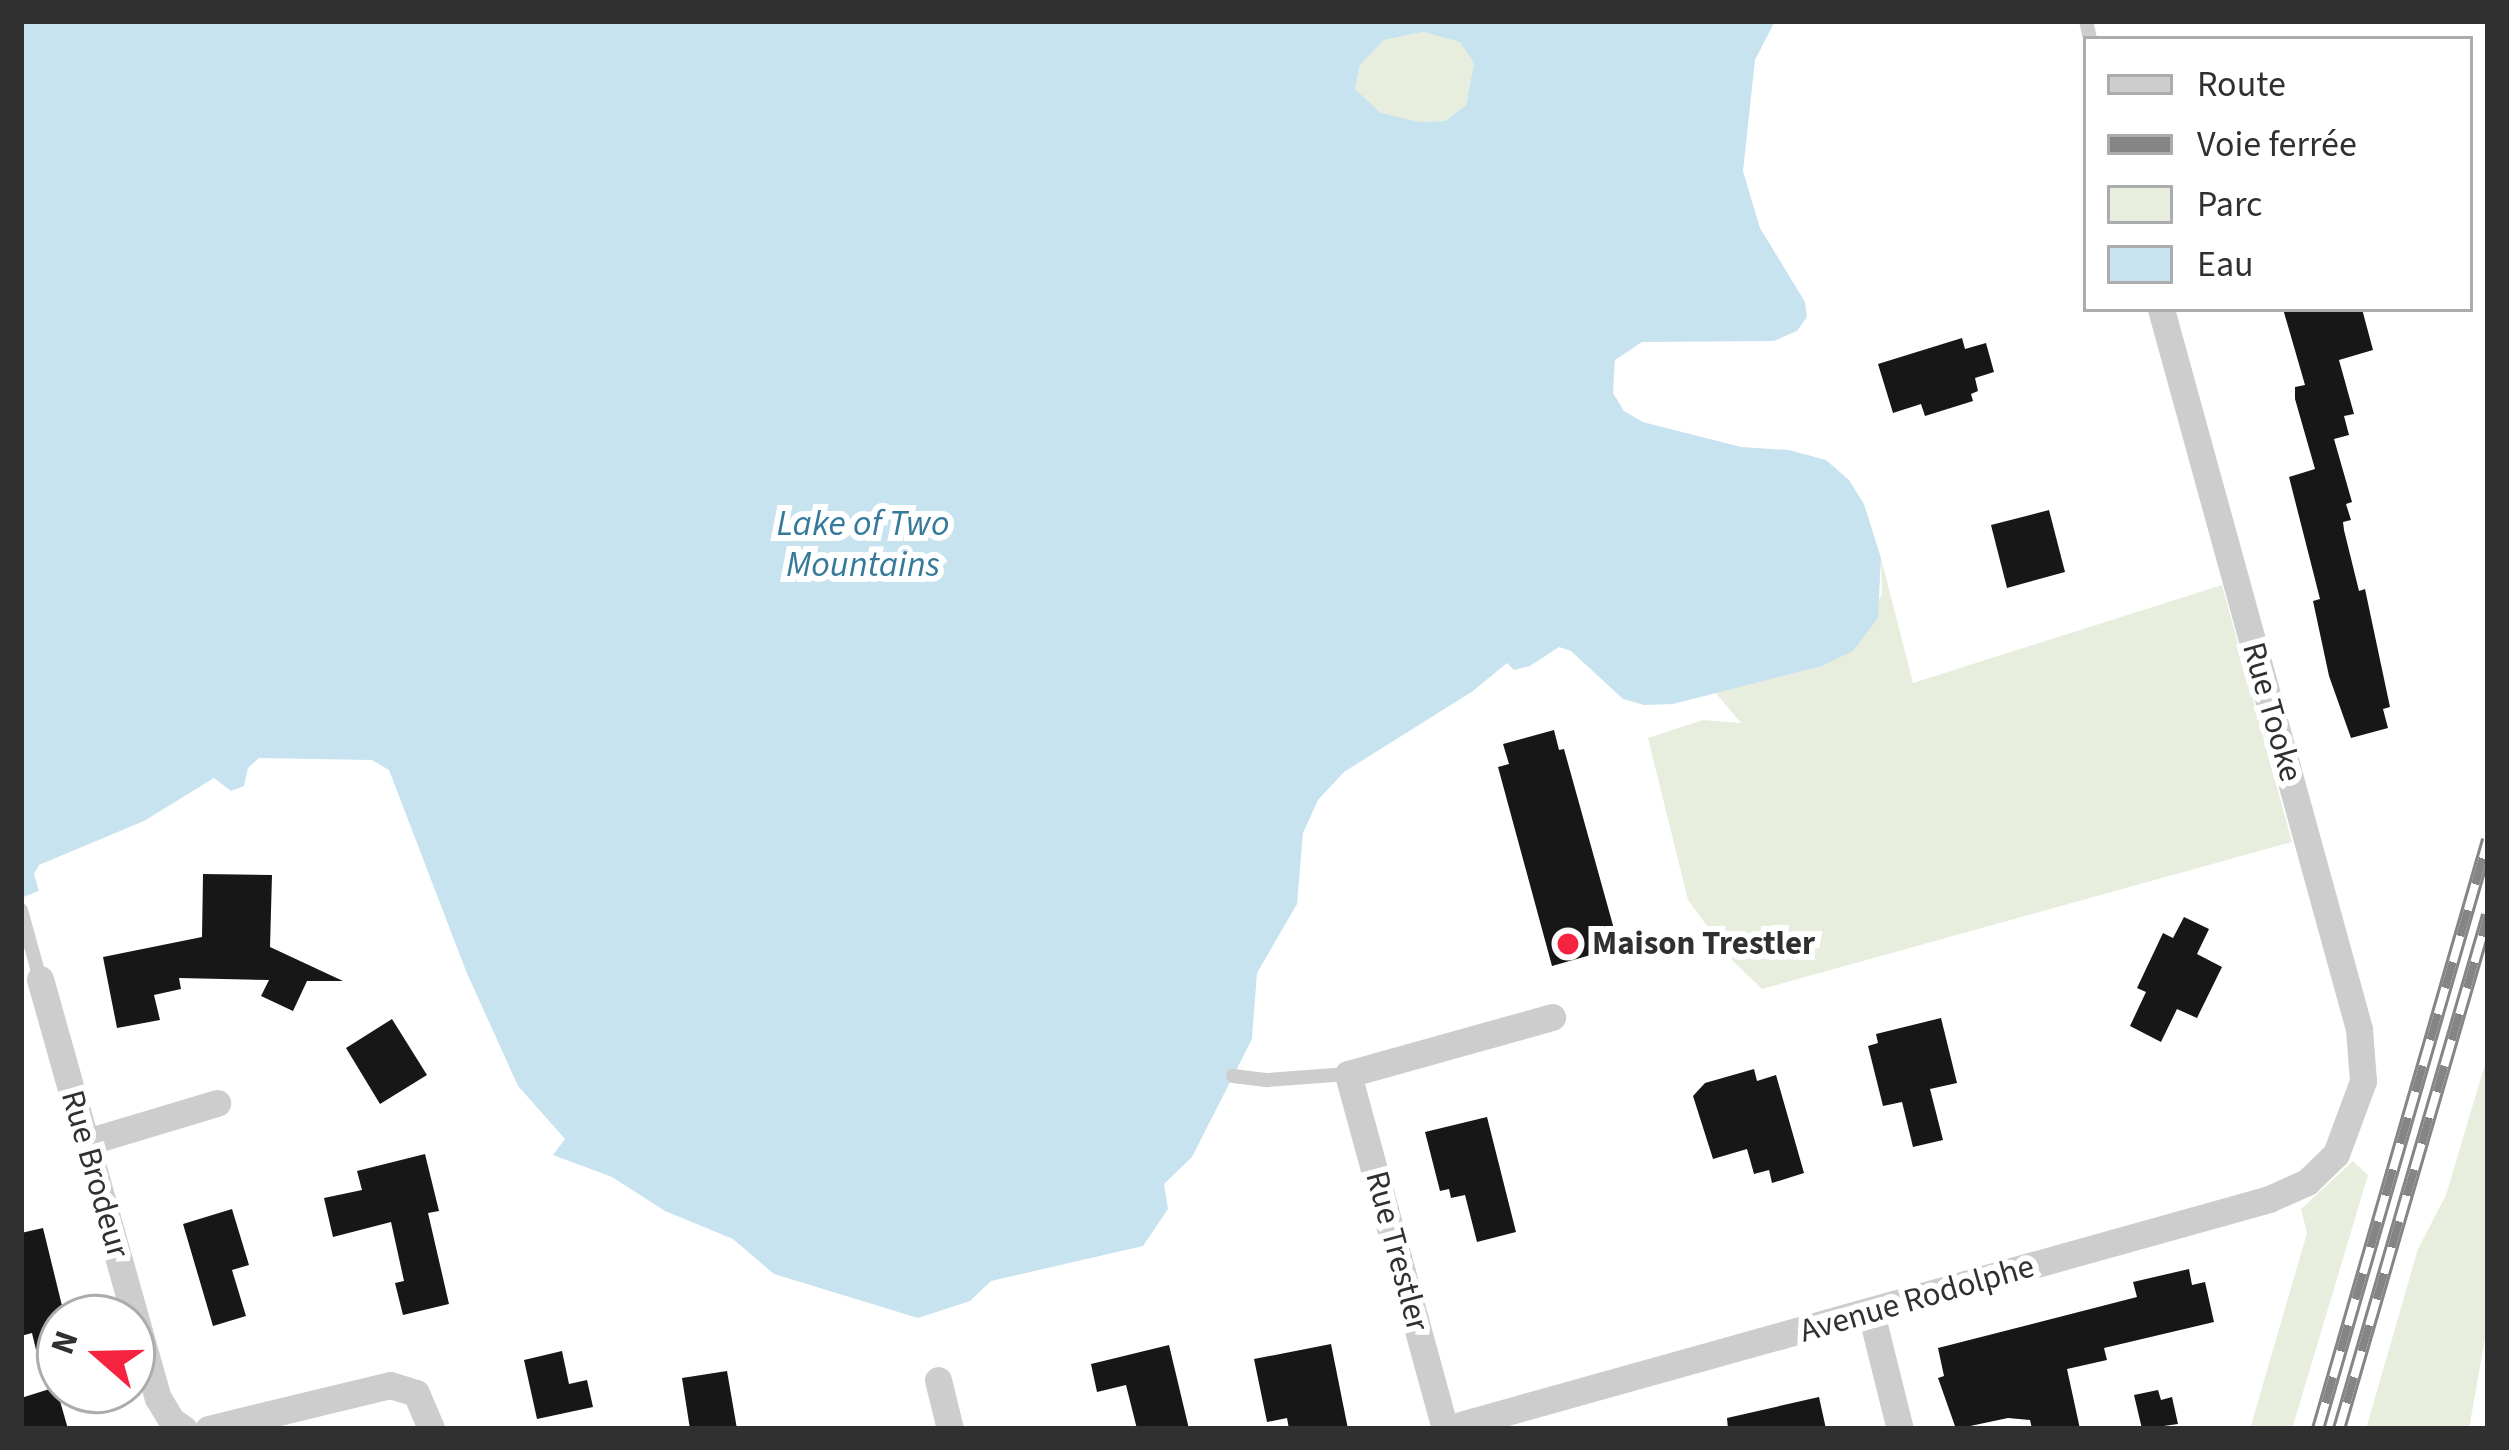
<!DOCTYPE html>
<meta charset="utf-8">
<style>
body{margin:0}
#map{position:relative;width:2509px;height:1450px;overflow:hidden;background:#fff;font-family:"Source Sans 3",sans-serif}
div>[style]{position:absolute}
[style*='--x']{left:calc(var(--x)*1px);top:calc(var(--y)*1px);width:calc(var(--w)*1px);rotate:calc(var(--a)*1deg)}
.green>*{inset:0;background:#e7eedd}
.water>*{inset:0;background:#c8e3f0}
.building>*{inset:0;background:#171717}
.lane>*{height:14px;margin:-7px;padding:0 7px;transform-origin:7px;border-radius:7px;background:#cdcdcd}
.street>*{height:27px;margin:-13.5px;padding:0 13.5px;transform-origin:13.5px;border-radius:13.5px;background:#cdcdcd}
.rail>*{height:14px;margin-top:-7px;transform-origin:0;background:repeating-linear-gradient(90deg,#fff 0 27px,#858585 0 54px);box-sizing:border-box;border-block:3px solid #858585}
.dots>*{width:33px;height:33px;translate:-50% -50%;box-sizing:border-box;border:6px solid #fff;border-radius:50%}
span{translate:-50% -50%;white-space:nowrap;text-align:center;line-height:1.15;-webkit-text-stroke:12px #fff;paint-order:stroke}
.street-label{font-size:33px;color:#303030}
.poi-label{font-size:33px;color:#303030;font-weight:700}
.left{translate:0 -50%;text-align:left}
.water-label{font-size:36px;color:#357a9b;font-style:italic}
.frame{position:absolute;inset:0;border:24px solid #303030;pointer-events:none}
.legend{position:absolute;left:2083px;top:36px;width:390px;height:276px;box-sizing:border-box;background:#fff;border:3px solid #acacac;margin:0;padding:15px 21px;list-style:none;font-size:36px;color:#303030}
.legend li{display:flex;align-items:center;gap:24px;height:60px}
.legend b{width:60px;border:3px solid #acacac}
.north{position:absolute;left:36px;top:1294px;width:120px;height:120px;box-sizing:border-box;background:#fff;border:3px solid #acacac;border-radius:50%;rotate:290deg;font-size:33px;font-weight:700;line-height:48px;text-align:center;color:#303030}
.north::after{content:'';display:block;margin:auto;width:42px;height:54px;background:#f62340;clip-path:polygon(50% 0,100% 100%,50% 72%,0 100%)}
</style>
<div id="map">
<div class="green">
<i style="clip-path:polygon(1423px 32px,1461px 42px,1474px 63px,1466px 105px,1445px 121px,1419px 122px,1381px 113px,1355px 89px,1360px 65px,1384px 40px)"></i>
<i style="clip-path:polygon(1881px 558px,1913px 683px,2222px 585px,2292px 842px,1762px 989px,1733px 961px,1688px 900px,1648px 738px,1703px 720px,1741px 723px,1715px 692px,1822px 666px,1882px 595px)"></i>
<i style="clip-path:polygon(2488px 1054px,2488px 1321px,2469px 1429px,2366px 1429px,2418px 1249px,2446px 1195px)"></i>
<i style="clip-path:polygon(2353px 1161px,2368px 1175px,2292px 1429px,2250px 1429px,2307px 1233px,2301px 1209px)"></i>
</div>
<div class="water">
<i style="clip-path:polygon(evenodd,21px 21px,1775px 21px,1755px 60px,1743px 171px,1760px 228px,1805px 302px,1807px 317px,1797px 331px,1774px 341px,1642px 342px,1615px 360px,1613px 393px,1624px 411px,1643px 422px,1741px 447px,1789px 450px,1826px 460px,1849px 480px,1864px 504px,1881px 558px,1878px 618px,1853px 651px,1822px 666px,1673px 704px,1644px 705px,1623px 699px,1571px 651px,1559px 647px,1530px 666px,1514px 670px,1507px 663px,1473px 691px,1344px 772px,1318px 800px,1303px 833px,1297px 904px,1257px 973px,1252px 1039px,1192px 1157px,1164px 1184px,1168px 1209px,1143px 1246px,991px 1281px,970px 1301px,918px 1318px,774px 1274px,733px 1239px,665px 1211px,612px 1177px,553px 1155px,565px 1139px,518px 1086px,466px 971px,389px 770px,372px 760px,259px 758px,248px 768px,244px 786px,231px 791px,214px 778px,144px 821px,39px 865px,34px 874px,39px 891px,21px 898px,21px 21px,1423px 32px,1460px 42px,1474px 63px,1466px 105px,1445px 121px,1420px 122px,1381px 113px,1355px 89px,1360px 65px,1384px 40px,1423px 32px)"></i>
</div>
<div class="building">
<i style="clip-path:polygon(2283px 309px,2362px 309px,2373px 350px,2339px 360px,2354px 414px,2344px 416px,2349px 435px,2334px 439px,2352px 502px,2346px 504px,2351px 520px,2343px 522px,2344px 530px,2359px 591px,2365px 589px,2390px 707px,2383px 709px,2388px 728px,2351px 738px,2329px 676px,2313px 601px,2320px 599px,2289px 477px,2315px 469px,2295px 399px,2295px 387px,2305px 385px)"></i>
<i style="clip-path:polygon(1962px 338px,1965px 349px,1986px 343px,1994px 372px,1975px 378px,1978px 391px,1971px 394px,1973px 401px,1925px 416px,1921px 404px,1893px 413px,1878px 364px)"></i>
<i style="clip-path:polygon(2049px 510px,2065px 572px,2007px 588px,1991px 525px)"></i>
<i style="clip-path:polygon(1554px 730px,1559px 750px,1564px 749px,1619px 947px,1552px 966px,1498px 767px,1509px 764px,1503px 744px)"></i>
<i style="clip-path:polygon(203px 874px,272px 875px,270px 947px,343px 981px,307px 981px,293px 1011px,261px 996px,269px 980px,179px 978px,181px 989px,154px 995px,160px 1020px,117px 1028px,103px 957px,202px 937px)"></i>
<i style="clip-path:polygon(2184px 917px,2209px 929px,2197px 954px,2222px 967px,2197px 1018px,2177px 1009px,2161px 1042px,2130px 1026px,2146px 992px,2137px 988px,2163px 933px,2173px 938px)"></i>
<i style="clip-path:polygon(1941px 1018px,1957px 1083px,1930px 1089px,1943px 1140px,1913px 1147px,1902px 1102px,1883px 1106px,1868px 1046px,1878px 1043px,1876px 1034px)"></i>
<i style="clip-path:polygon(392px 1019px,427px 1075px,380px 1104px,346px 1048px)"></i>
<i style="clip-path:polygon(1754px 1069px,1757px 1081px,1776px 1075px,1804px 1173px,1772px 1183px,1769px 1170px,1754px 1174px,1747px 1149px,1713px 1159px,1693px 1096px,1705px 1083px)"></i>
<i style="clip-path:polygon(1487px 1117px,1516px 1232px,1477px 1242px,1465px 1195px,1451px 1198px,1449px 1189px,1440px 1191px,1425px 1132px)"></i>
<i style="clip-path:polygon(425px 1154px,439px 1211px,428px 1213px,449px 1304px,403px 1315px,395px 1283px,404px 1281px,391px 1222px,333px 1237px,324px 1198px,362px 1190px,357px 1171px)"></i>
<i style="clip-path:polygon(232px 1209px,249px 1265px,232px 1270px,246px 1316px,213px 1326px,183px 1224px)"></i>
<i style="clip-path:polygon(43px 1228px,65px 1318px,60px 1318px,60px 1348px,37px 1354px,32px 1333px,21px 1336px,21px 1233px)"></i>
<i style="clip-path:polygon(2189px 1269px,2192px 1285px,2205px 1282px,2214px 1322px,2104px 1348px,2107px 1360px,2067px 1369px,2080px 1429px,2032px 1429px,2030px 1420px,2008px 1418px,1956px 1429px,1938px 1378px,1944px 1376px,1938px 1348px,2137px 1297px,2133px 1282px)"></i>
<i style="clip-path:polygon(1331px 1344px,1348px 1429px,1289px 1429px,1287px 1418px,1267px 1422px,1254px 1359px)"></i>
<i style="clip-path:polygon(1169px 1345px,1189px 1429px,1137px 1429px,1126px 1385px,1097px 1392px,1091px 1364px)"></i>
<i style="clip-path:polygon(562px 1351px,569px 1384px,587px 1380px,593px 1407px,537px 1419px,524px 1360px)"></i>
<i style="clip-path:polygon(727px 1371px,737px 1429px,690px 1429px,682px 1378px)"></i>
<i style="clip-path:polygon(56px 1387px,68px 1429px,21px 1429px,21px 1398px)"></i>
<i style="clip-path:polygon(2158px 1390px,2161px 1400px,2172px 1397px,2178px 1424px,2142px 1429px,2134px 1395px)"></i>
<i style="clip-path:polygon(1819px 1397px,1826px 1429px,1728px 1429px,1727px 1418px)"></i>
</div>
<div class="lane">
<i style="--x:2086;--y:21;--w:17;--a:77"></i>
<i style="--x:21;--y:910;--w:72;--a:74.6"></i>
<i style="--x:1233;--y:1076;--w:35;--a:7"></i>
<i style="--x:1268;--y:1080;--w:80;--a:-4.3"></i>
</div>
<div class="street">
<i style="--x:40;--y:979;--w:435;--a:74.3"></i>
<i style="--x:158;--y:1398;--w:26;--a:59"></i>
<i style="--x:171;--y:1420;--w:16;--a:35"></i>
<i style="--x:87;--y:1142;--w:136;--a:-16.7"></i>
<i style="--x:1871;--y:1313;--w:120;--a:76"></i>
<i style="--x:938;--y:1380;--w:50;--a:76.2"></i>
<i style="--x:208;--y:1429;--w:187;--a:-13.6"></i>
<i style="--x:390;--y:1385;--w:27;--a:17"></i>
<i style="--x:416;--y:1393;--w:39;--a:67"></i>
<i style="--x:1445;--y:1429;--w:368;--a:-105.3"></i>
<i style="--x:1348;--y:1074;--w:212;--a:-15.6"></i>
<i style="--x:1446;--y:1429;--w:855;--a:-15.61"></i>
<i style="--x:2269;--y:1199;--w:42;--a:-24.1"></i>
<i style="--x:2307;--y:1182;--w:40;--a:-44"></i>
<i style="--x:2336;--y:1154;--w:78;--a:-69.7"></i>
<i style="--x:2363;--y:1081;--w:52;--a:-94.4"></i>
<i style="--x:2359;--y:1029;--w:747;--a:-105.38"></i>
</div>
<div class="rail">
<i style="--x:2318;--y:1429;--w:613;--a:-73.9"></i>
<i style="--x:2339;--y:1429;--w:535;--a:-73.83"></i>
</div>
<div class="dots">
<i style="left:1568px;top:944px;background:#f62340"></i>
</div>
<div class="street-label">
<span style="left:2272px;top:712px;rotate:74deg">Rue Tooke</span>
<span style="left:95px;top:1174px;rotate:74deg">Rue Brodeur</span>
<span style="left:1397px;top:1251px;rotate:75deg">Rue Trestler</span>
<span style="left:1917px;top:1299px;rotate:-16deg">Avenue Rodolphe</span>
</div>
<div class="poi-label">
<span class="left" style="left:1592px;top:944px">Maison Trestler</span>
</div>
<div class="water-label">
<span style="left:863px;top:544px">Lake of Two<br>Mountains</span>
</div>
<div class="frame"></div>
<ul class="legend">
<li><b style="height:15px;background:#cdcdcd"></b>Route</li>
<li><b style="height:15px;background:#858585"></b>Voie ferrée</li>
<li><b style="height:33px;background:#e7eedd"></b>Parc</li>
<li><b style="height:33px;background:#c8e3f0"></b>Eau</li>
</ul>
<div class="north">N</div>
</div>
